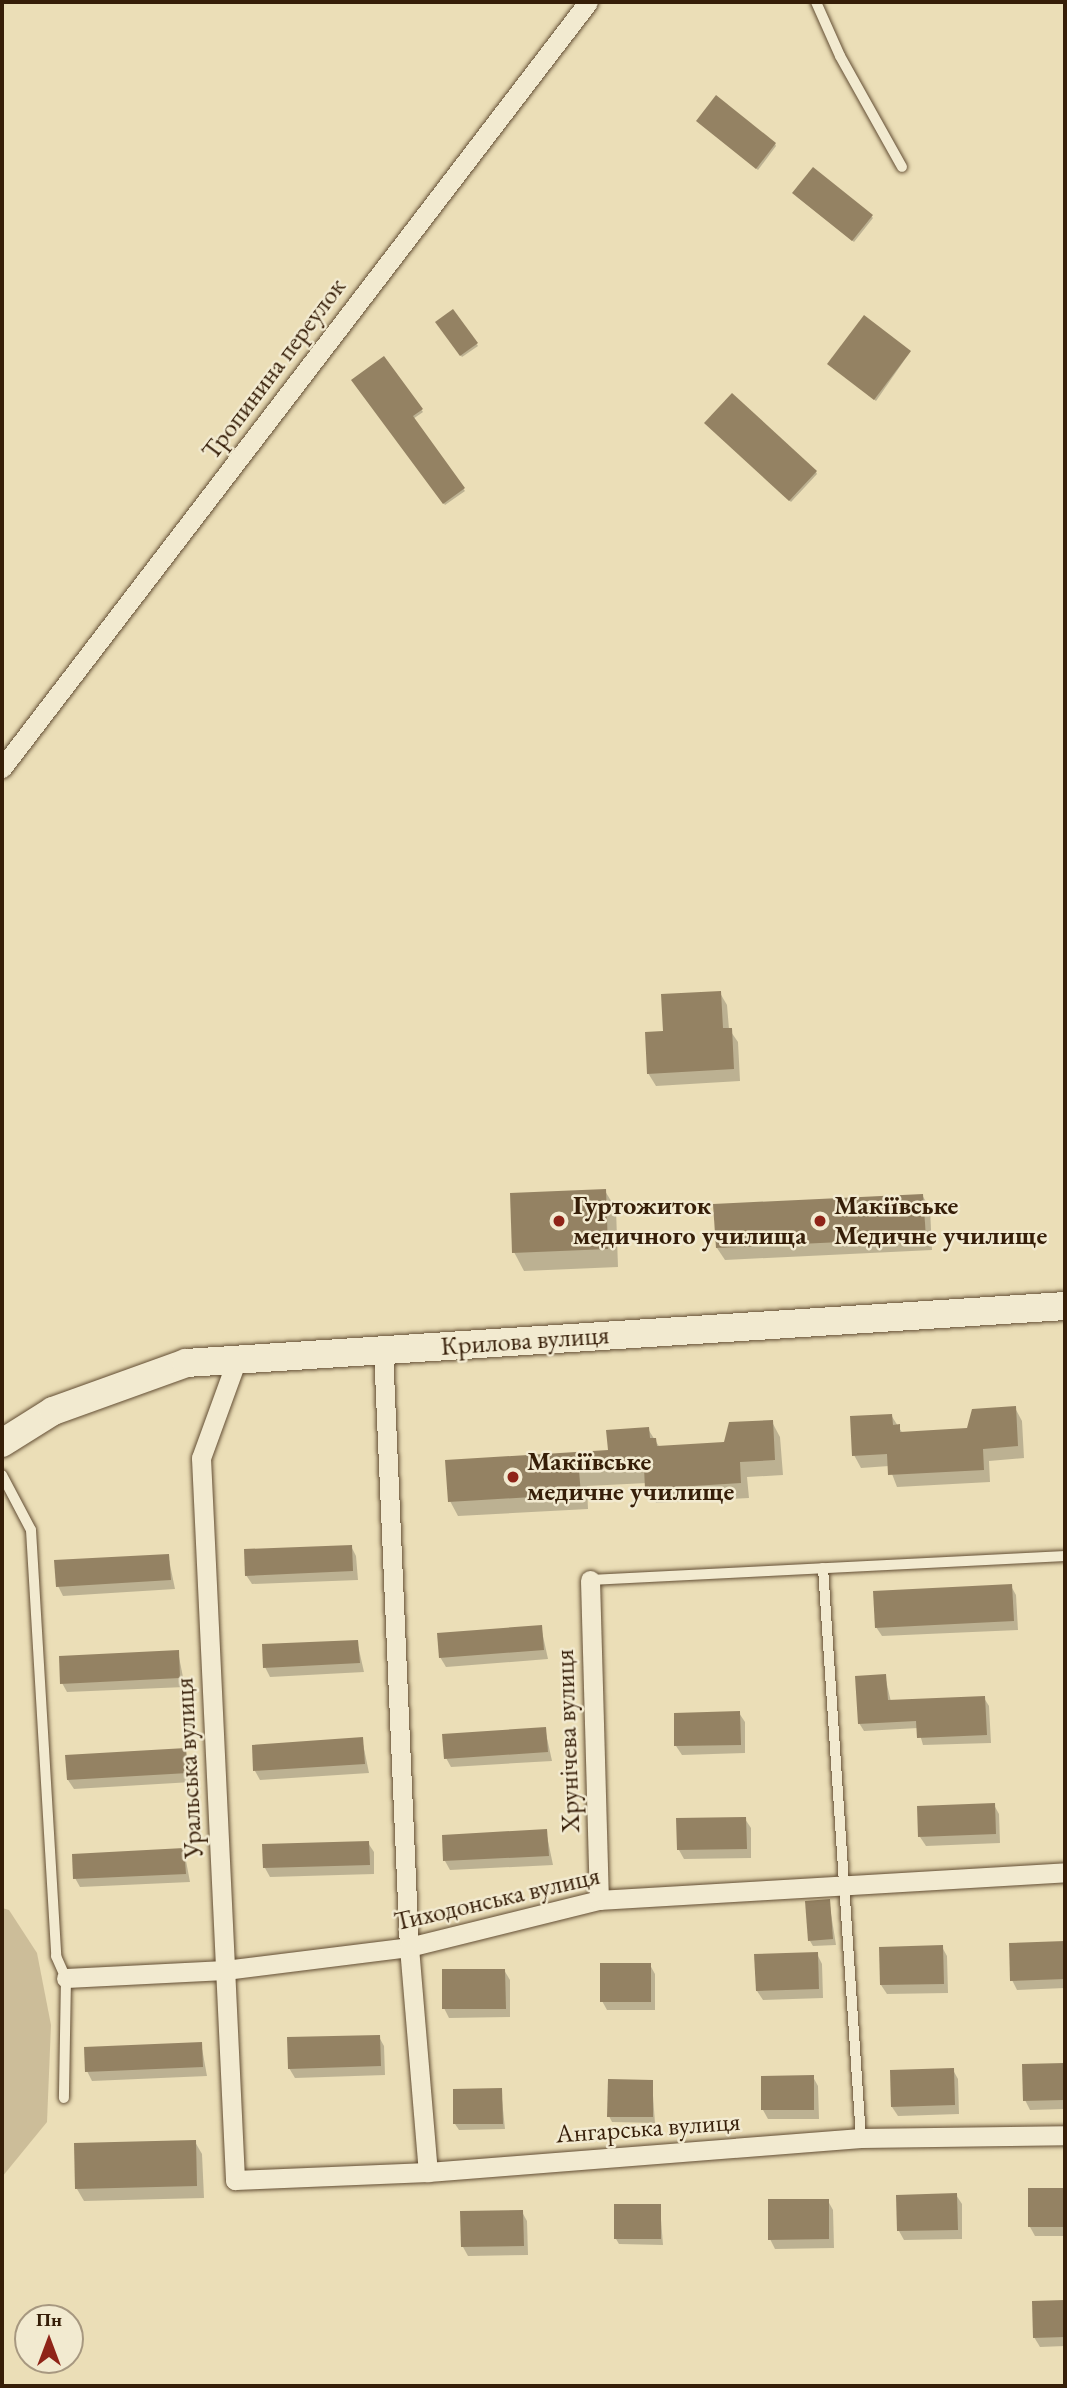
<!DOCTYPE html>
<meta charset="utf-8">
<style>
body{margin:0}
#map{position:relative;width:1067px;height:2388px;overflow:hidden;background:#ebdeb7;font-family:"EB Garamond",serif}
div>[style]{position:absolute}
[style*='--x']{left:calc(var(--x)*1px);top:calc(var(--y)*1px);width:calc(var(--w)*1px);rotate:calc(var(--a)*1deg)}
.green>*{inset:0;background:#ccbd99}
.shadow>*{inset:0;background:#0003}
.building>*{inset:0;background:#948263}
.roads{filter:drop-shadow(0 0 2px #634e34) drop-shadow(0 0 2px #634e34)}
.service>*{height:10px;margin:-5px;padding:0 5px;transform-origin:5px;border-radius:5px;background:#f2ead0}
.minor>*{height:19px;margin:-9.5px;padding:0 9.5px;transform-origin:9.5px;border-radius:9.5px;background:#f2ead0}
.secondary>*{height:28px;margin:-14px;padding:0 14px;transform-origin:14px;border-radius:14px;background:#f2ead0}
.dots>*{width:19px;height:19px;translate:-50% -50%;box-sizing:border-box;border:4px solid #f2ead0;border-radius:50%}
span{translate:-50% -50%;white-space:nowrap;text-align:center;line-height:1.15;-webkit-text-stroke:5px #f2ead0;paint-order:stroke}
.street-label{font-size:26px;color:#361e08}
.poi-label{font-size:26px;color:#361e08;font-weight:700}
.left{translate:0 -50%;text-align:left}
.frame{position:absolute;inset:0;border:4px solid #361e08;pointer-events:none}
.north{position:absolute;left:14px;top:2304px;width:70px;height:70px;box-sizing:border-box;background:#f2ead0;border:2px solid #a79880;border-radius:50%;rotate:0deg;font-size:19px;font-weight:700;line-height:28px;text-align:center;color:#361e08}
.north::after{content:'';display:block;margin:auto;width:24px;height:32px;background:#8f2418;clip-path:polygon(50% 0,100% 100%,50% 72%,0 100%)}
</style>
<div id="map">
<div class="green">
<i style="clip-path:polygon(2px 1908px,9px 1910px,37px 1953px,51px 2025px,47px 2122px,2px 2177px)"></i>
</div>
<div class="shadow">
<i style="clip-path:polygon(698px 122px,775px 144px,776px 146px,758px 170px)"></i>
<i style="clip-path:polygon(796px 196px,871px 216px,873px 218px,854px 242px)"></i>
<i style="clip-path:polygon(453px 311px,478px 346px,462px 357px,437px 323px)"></i>
<i style="clip-path:polygon(910px 352px,876px 401px,829px 364px)"></i>
<i style="clip-path:polygon(384px 358px,423px 412px,413px 419px,465px 491px,445px 505px,353px 380px)"></i>
<i style="clip-path:polygon(708px 426px,816px 472px,817px 474px,791px 502px)"></i>
<i style="clip-path:polygon(720px 993px,727px 1005px,729px 1029px,738px 1042px,740px 1081px,656px 1086px,648px 1073px,665px 1033px)"></i>
<i style="clip-path:polygon(605px 1191px,616px 1209px,618px 1267px,524px 1271px,514px 1252px)"></i>
<i style="clip-path:polygon(922px 1195px,930px 1208px,932px 1250px,725px 1260px,717px 1248px)"></i>
<i style="clip-path:polygon(1015px 1408px,1022px 1421px,1024px 1458px,989px 1461px,990px 1482px,897px 1487px,889px 1466px,861px 1468px,854px 1455px,891px 1415px,903px 1434px,969px 1430px)"></i>
<i style="clip-path:polygon(772px 1422px,780px 1437px,783px 1475px,747px 1477px,749px 1498px,656px 1503px,647px 1483px,587px 1486px,588px 1509px,458px 1516px,450px 1501px,610px 1452px,648px 1429px,660px 1448px,725px 1444px)"></i>
<i style="clip-path:polygon(351px 1546px,356px 1556px,358px 1580px,252px 1584px,246px 1575px)"></i>
<i style="clip-path:polygon(168px 1555px,175px 1589px,63px 1596px,58px 1586px)"></i>
<i style="clip-path:polygon(1011px 1586px,1016px 1595px,1018px 1630px,882px 1636px,876px 1627px)"></i>
<i style="clip-path:polygon(541px 1627px,548px 1659px,446px 1667px,440px 1657px)"></i>
<i style="clip-path:polygon(357px 1641px,364px 1672px,270px 1677px,265px 1667px)"></i>
<i style="clip-path:polygon(178px 1652px,185px 1687px,67px 1692px,62px 1683px)"></i>
<i style="clip-path:polygon(885px 1676px,891px 1702px,984px 1698px,989px 1706px,991px 1743px,923px 1745px,918px 1728px,864px 1731px,859px 1723px)"></i>
<i style="clip-path:polygon(739px 1713px,745px 1722px,745px 1753px,682px 1755px,676px 1746px)"></i>
<i style="clip-path:polygon(545px 1729px,552px 1761px,451px 1767px,446px 1758px)"></i>
<i style="clip-path:polygon(362px 1739px,369px 1773px,260px 1780px,255px 1771px)"></i>
<i style="clip-path:polygon(185px 1750px,192px 1782px,74px 1789px,68px 1780px,67px 1757px)"></i>
<i style="clip-path:polygon(994px 1805px,999px 1814px,1000px 1843px,926px 1846px,920px 1837px)"></i>
<i style="clip-path:polygon(745px 1819px,751px 1828px,751px 1858px,684px 1859px,679px 1850px)"></i>
<i style="clip-path:polygon(546px 1831px,553px 1865px,450px 1870px,445px 1861px,444px 1837px)"></i>
<i style="clip-path:polygon(368px 1843px,374px 1852px,374px 1874px,270px 1877px,265px 1868px,264px 1846px)"></i>
<i style="clip-path:polygon(184px 1850px,190px 1882px,80px 1887px,75px 1878px)"></i>
<i style="clip-path:polygon(829px 1901px,836px 1945px,813px 1946px,810px 1941px)"></i>
<i style="clip-path:polygon(1065px 1943px,1065px 1988px,1017px 1990px,1012px 1980px,1011px 1945px)"></i>
<i style="clip-path:polygon(942px 1947px,947px 1956px,948px 1993px,887px 1994px,881px 1985px)"></i>
<i style="clip-path:polygon(817px 1954px,822px 1964px,823px 1998px,763px 2000px,757px 1991px)"></i>
<i style="clip-path:polygon(650px 1965px,655px 1974px,655px 2010px,607px 2010px,602px 2001px)"></i>
<i style="clip-path:polygon(504px 1970px,510px 1980px,510px 2017px,449px 2018px,444px 2008px)"></i>
<i style="clip-path:polygon(379px 2037px,384px 2046px,385px 2075px,295px 2078px,289px 2068px)"></i>
<i style="clip-path:polygon(201px 2043px,207px 2076px,92px 2081px,87px 2071px)"></i>
<i style="clip-path:polygon(1065px 2065px,1065px 2109px,1030px 2110px,1025px 2100px,1024px 2066px)"></i>
<i style="clip-path:polygon(953px 2070px,958px 2079px,959px 2114px,898px 2116px,892px 2107px)"></i>
<i style="clip-path:polygon(813px 2077px,818px 2086px,819px 2119px,768px 2119px,763px 2110px)"></i>
<i style="clip-path:polygon(652px 2082px,655px 2123px,612px 2122px,609px 2116px)"></i>
<i style="clip-path:polygon(501px 2090px,505px 2129px,459px 2130px,455px 2124px)"></i>
<i style="clip-path:polygon(195px 2142px,202px 2154px,204px 2198px,84px 2201px,77px 2189px)"></i>
<i style="clip-path:polygon(1065px 2189px,1065px 2236px,1035px 2236px,1030px 2227px,1029px 2190px)"></i>
<i style="clip-path:polygon(956px 2195px,962px 2204px,962px 2239px,904px 2240px,899px 2231px)"></i>
<i style="clip-path:polygon(828px 2201px,833px 2210px,834px 2248px,775px 2249px,770px 2239px)"></i>
<i style="clip-path:polygon(660px 2206px,663px 2245px,619px 2244px,616px 2239px)"></i>
<i style="clip-path:polygon(522px 2212px,527px 2221px,528px 2255px,468px 2256px,463px 2247px,462px 2213px)"></i>
<i style="clip-path:polygon(1065px 2302px,1065px 2346px,1040px 2347px,1034px 2337px,1033px 2303px)"></i>
</div>
<div class="building">
<i style="clip-path:polygon(716px 95px,776px 143px,756px 169px,696px 121px)"></i>
<i style="clip-path:polygon(813px 167px,873px 215px,852px 241px,792px 193px)"></i>
<i style="clip-path:polygon(453px 309px,478px 343px,460px 356px,435px 322px)"></i>
<i style="clip-path:polygon(864px 315px,911px 351px,874px 400px,827px 364px)"></i>
<i style="clip-path:polygon(384px 356px,423px 409px,413px 416px,465px 488px,443px 504px,351px 380px)"></i>
<i style="clip-path:polygon(732px 393px,817px 471px,789px 501px,704px 423px)"></i>
<i style="clip-path:polygon(721px 991px,723px 1028px,732px 1028px,734px 1069px,647px 1074px,645px 1032px,663px 1031px,661px 994px)"></i>
<i style="clip-path:polygon(606px 1189px,608px 1249px,512px 1253px,510px 1193px)"></i>
<i style="clip-path:polygon(923px 1194px,926px 1238px,716px 1248px,713px 1204px)"></i>
<i style="clip-path:polygon(1016px 1406px,1018px 1446px,983px 1449px,984px 1470px,888px 1475px,887px 1454px,852px 1456px,850px 1416px,892px 1414px,893px 1425px,900px 1424px,900px 1432px,967px 1428px,972px 1409px)"></i>
<i style="clip-path:polygon(773px 1420px,775px 1460px,740px 1462px,741px 1483px,645px 1489px,644px 1468px,579px 1471px,581px 1494px,448px 1502px,445px 1460px,608px 1450px,606px 1430px,649px 1427px,650px 1438px,656px 1438px,657px 1446px,724px 1442px,729px 1422px)"></i>
<i style="clip-path:polygon(352px 1545px,353px 1571px,245px 1576px,244px 1549px)"></i>
<i style="clip-path:polygon(169px 1554px,171px 1580px,56px 1587px,54px 1560px)"></i>
<i style="clip-path:polygon(1012px 1584px,1014px 1621px,875px 1628px,873px 1591px)"></i>
<i style="clip-path:polygon(542px 1625px,544px 1650px,439px 1658px,437px 1633px)"></i>
<i style="clip-path:polygon(358px 1640px,360px 1663px,263px 1668px,262px 1644px)"></i>
<i style="clip-path:polygon(179px 1650px,180px 1678px,60px 1684px,59px 1656px)"></i>
<i style="clip-path:polygon(886px 1674px,888px 1700px,985px 1696px,987px 1735px,917px 1738px,916px 1721px,858px 1724px,855px 1676px)"></i>
<i style="clip-path:polygon(740px 1711px,741px 1745px,674px 1746px,674px 1713px)"></i>
<i style="clip-path:polygon(546px 1727px,548px 1752px,444px 1759px,442px 1734px)"></i>
<i style="clip-path:polygon(363px 1737px,365px 1764px,253px 1771px,252px 1745px)"></i>
<i style="clip-path:polygon(186px 1748px,188px 1773px,67px 1780px,65px 1755px)"></i>
<i style="clip-path:polygon(995px 1803px,996px 1834px,918px 1837px,917px 1806px)"></i>
<i style="clip-path:polygon(746px 1817px,747px 1849px,677px 1850px,676px 1818px)"></i>
<i style="clip-path:polygon(547px 1829px,549px 1856px,443px 1861px,442px 1835px)"></i>
<i style="clip-path:polygon(369px 1841px,370px 1865px,263px 1868px,262px 1844px)"></i>
<i style="clip-path:polygon(184px 1848px,186px 1874px,73px 1879px,72px 1854px)"></i>
<i style="clip-path:polygon(830px 1899px,833px 1939px,808px 1941px,805px 1901px)"></i>
<i style="clip-path:polygon(1065px 1941px,1065px 1979px,1010px 1981px,1009px 1943px)"></i>
<i style="clip-path:polygon(943px 1945px,944px 1984px,880px 1985px,879px 1947px)"></i>
<i style="clip-path:polygon(818px 1952px,819px 1989px,756px 1991px,754px 1954px)"></i>
<i style="clip-path:polygon(600px 1963px,651px 1963px,651px 2002px,600px 2002px)"></i>
<i style="clip-path:polygon(442px 1969px,505px 1969px,506px 2009px,442px 2009px)"></i>
<i style="clip-path:polygon(380px 2035px,381px 2066px,288px 2069px,287px 2037px)"></i>
<i style="clip-path:polygon(202px 2042px,203px 2067px,85px 2072px,84px 2047px)"></i>
<i style="clip-path:polygon(1065px 2063px,1065px 2100px,1023px 2101px,1022px 2064px)"></i>
<i style="clip-path:polygon(954px 2068px,955px 2105px,891px 2107px,890px 2070px)"></i>
<i style="clip-path:polygon(814px 2075px,814px 2110px,761px 2110px,761px 2076px)"></i>
<i style="clip-path:polygon(608px 2079px,653px 2080px,653px 2117px,607px 2117px)"></i>
<i style="clip-path:polygon(502px 2088px,503px 2124px,453px 2124px,453px 2089px)"></i>
<i style="clip-path:polygon(196px 2140px,197px 2186px,75px 2189px,74px 2143px)"></i>
<i style="clip-path:polygon(1028px 2188px,1065px 2188px,1065px 2227px,1028px 2227px)"></i>
<i style="clip-path:polygon(957px 2193px,958px 2230px,897px 2231px,896px 2195px)"></i>
<i style="clip-path:polygon(768px 2199px,829px 2199px,829px 2239px,768px 2240px)"></i>
<i style="clip-path:polygon(614px 2204px,661px 2204px,661px 2239px,614px 2239px)"></i>
<i style="clip-path:polygon(523px 2210px,524px 2246px,461px 2247px,460px 2211px)"></i>
<i style="clip-path:polygon(1065px 2300px,1065px 2337px,1033px 2338px,1032px 2301px)"></i>
</div>
<div class="roads">
<div class="service">
<i style="--x:816;--y:2;--w:59;--a:66"></i>
<i style="--x:840;--y:56;--w:127;--a:60.8"></i>
<i style="--x:2;--y:1475;--w:62;--a:62.2"></i>
<i style="--x:31;--y:1530;--w:427;--a:86.6"></i>
<i style="--x:56;--y:1956;--w:24;--a:66"></i>
<i style="--x:66;--y:1978;--w:120;--a:91"></i>
<i style="--x:823;--y:1568;--w:571;--a:86.19"></i>
<i style="--x:590;--y:1580;--w:476;--a:-2.9"></i>
</div>
<div class="minor">
<i style="--x:2;--y:768;--w:964;--a:-52.58"></i>
<i style="--x:383;--y:1350;--w:598;--a:87.51"></i>
<i style="--x:409;--y:1947;--w:226;--a:85.2"></i>
<i style="--x:237;--y:1359;--w:105;--a:110"></i>
<i style="--x:201;--y:1458;--w:723;--a:87.3"></i>
<i style="--x:235;--y:2180;--w:193;--a:-2.4"></i>
<i style="--x:428;--y:2172;--w:434;--a:-4.5"></i>
<i style="--x:861;--y:2138;--w:204;--a:-0.8"></i>
<i style="--x:590;--y:1580;--w:320;--a:88.4"></i>
<i style="--x:66;--y:1978;--w:159;--a:-2.9"></i>
<i style="--x:225;--y:1970;--w:185;--a:-7.1"></i>
<i style="--x:409;--y:1947;--w:196;--a:-13.9"></i>
<i style="--x:599;--y:1900;--w:467;--a:-3.4"></i>
</div>
<div class="secondary">
<i style="--x:2;--y:1443;--w:60;--a:-32.1"></i>
<i style="--x:53;--y:1411;--w:141;--a:-19.8"></i>
<i style="--x:186;--y:1363;--w:881;--a:-3.71"></i>
</div>
</div>
<div class="dots">
<i style="left:559px;top:1221px;background:#8f2418"></i>
<i style="left:820px;top:1221px;background:#8f2418"></i>
<i style="left:513px;top:1477px;background:#8f2418"></i>
</div>
<div class="street-label">
<span style="left:274px;top:369px;rotate:-53deg">Тропинина переулок</span>
<span style="left:525px;top:1341px;rotate:-4deg">Крилова вулиця</span>
<span style="left:568px;top:1741px;rotate:-92deg">Хрунічева вулиця</span>
<span style="left:189px;top:1768px;rotate:-93deg">Уральська вулиця</span>
<span style="left:497px;top:1899px;rotate:-13deg">Тиходонська вулиця</span>
<span style="left:648px;top:2128px;rotate:-4deg">Ангарська вулиця</span>
</div>
<div class="poi-label">
<span class="left" style="left:573px;top:1221px">Гуртожиток<br>медичного училища</span>
<span class="left" style="left:834px;top:1221px">Макіївське<br>Медичне училище</span>
<span class="left" style="left:527px;top:1477px">Макіївське<br>медичне училище</span>
</div>
<div class="frame"></div>
<div class="north">Пн</div>
</div>
